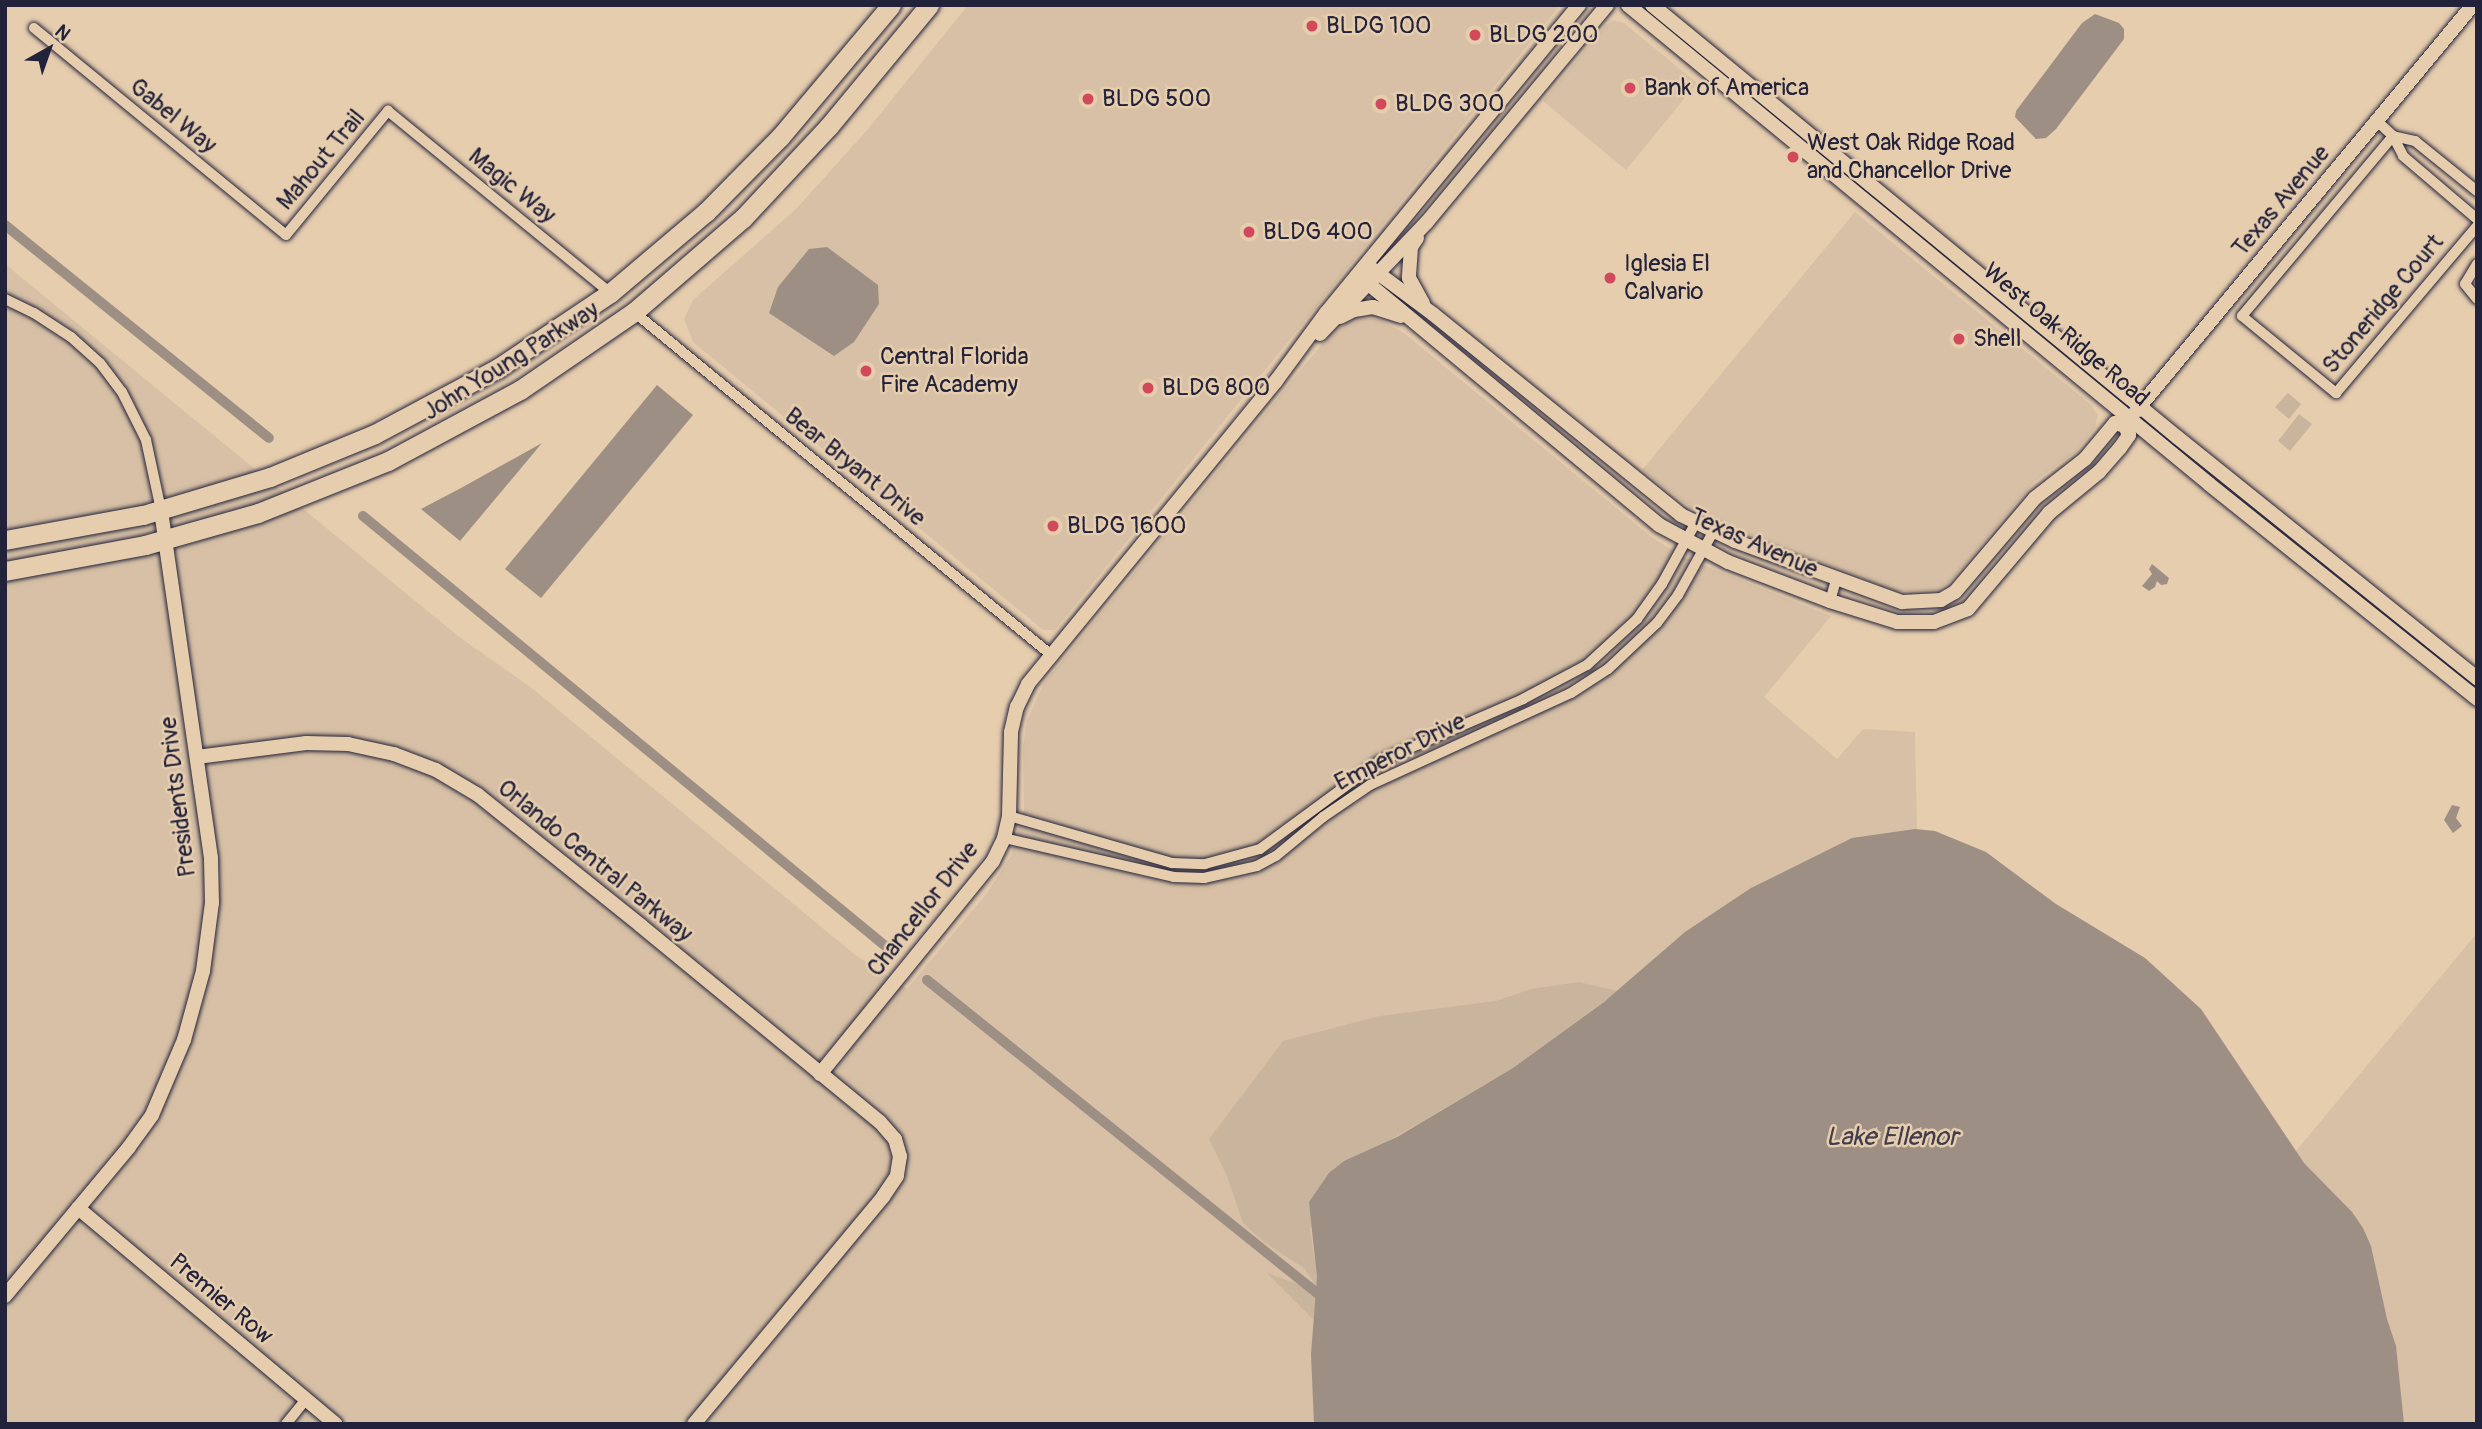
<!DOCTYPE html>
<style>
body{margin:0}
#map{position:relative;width:2482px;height:1429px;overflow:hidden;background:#e6cdae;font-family:Pangolin,sans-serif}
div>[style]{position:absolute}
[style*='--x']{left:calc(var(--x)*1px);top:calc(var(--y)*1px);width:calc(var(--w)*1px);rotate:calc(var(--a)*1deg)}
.built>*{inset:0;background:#d7c0a5}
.green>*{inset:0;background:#c9b49d}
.water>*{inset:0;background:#9d8f84}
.canal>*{height:10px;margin:-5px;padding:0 5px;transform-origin:5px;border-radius:5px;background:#9d8f84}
.roads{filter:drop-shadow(0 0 2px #22223b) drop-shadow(0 0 2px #22223b)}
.street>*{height:10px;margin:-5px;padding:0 5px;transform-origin:5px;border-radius:5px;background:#e6cdae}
.secondary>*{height:14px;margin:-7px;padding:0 7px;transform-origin:7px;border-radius:7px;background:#e6cdae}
.highway>*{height:19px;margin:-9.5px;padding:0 9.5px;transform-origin:9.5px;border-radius:9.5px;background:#e6cdae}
.dots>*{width:19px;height:19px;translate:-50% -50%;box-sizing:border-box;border:4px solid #e6cdae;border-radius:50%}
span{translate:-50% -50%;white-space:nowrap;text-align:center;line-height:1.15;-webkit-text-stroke:5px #e6cdae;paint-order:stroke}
.poi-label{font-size:24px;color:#22223b}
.left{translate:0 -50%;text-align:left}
.street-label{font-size:24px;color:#22223b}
.water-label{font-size:26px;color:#413d4d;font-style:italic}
.frame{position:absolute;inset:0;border:7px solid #22223b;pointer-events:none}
.north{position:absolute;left:14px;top:14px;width:70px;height:70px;-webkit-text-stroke:5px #e6cdae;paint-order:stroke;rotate:40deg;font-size:19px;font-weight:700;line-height:28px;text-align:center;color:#22223b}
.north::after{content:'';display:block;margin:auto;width:24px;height:32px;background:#22223b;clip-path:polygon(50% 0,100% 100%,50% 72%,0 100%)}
</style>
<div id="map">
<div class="built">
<i style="clip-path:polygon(968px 5px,1560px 5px,1055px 630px,1043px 630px,693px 342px,684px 319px,693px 300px,797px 208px,868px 129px)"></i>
<i style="clip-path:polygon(1614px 20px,1624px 23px,1697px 83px,1626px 170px,1543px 101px,1606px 25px)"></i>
<i style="clip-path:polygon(1855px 212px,2090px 404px,2098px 415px,2095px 428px,2075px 452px,2033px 483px,1950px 582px,1937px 590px,1896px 591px,1748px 534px,1690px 507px,1642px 470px)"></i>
<i style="clip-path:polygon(5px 264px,458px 636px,533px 689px,854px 954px,907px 989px,987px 893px,1011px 856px,1024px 810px,1023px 747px,1027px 721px,1044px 683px,1332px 332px,1354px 318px,1379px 319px,1404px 333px,1650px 536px,1683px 557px,1831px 616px,1764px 697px,1837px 759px,1863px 729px,1915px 732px,1918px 878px,1363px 1424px,5px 1424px)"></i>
<i style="clip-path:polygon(2477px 933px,2477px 1424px,2349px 1424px,2281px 1169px)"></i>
</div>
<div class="green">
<i style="clip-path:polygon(2288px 393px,2301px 404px,2289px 419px,2275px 407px)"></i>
<i style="clip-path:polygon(2299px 414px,2312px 424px,2290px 451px,2278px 441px)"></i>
<i style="clip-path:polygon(1579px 982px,1618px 991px,1513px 1068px,1376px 1148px,1310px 1229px,1317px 1277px,1315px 1321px,1267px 1273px,1306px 1287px,1313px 1281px,1304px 1268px,1264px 1242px,1243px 1223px,1227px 1176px,1209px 1139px,1283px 1041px,1380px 1016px,1496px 1001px,1531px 989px)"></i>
</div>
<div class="water">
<i style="clip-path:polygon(2095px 14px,2119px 23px,2124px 29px,2124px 39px,2056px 129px,2046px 138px,2036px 139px,2015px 117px,2016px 111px,2082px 23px)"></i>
<i style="clip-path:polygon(827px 247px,878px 285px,879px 304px,854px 342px,834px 356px,769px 313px,778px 287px,809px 249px)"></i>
<i style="clip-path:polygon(657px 385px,693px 415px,541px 598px,505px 569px)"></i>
<i style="clip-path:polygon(542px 443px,460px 541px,421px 509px,461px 488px)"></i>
<i style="clip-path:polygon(2152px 564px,2169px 578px,2167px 584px,2161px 585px,2157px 581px,2155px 587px,2149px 591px,2142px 586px,2152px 574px,2149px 569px)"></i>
<i style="clip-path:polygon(2452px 805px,2460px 807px,2456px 818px,2462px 826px,2453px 833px,2444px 820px)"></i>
<i style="clip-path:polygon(1915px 829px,1935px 831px,1986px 852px,2056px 904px,2145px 958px,2201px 1009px,2304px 1163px,2352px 1212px,2363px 1228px,2371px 1246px,2387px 1319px,2396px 1346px,2404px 1424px,1314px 1424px,1311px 1354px,1317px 1277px,1309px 1202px,1329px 1173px,1344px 1161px,1397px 1137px,1513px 1068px,1604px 1002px,1685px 932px,1751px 888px,1852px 838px)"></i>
</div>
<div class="canal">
<i style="--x:5;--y:225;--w:339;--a:38.9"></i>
<i style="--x:363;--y:516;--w:681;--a:39.46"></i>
<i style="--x:927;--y:980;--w:513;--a:38.75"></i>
</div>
<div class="roads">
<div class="street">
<i style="--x:34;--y:28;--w:326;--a:39.4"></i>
<i style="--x:286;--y:235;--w:161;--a:-50.6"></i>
<i style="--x:388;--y:111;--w:287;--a:39.3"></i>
<i style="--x:2377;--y:121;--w:22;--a:43"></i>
<i style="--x:2393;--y:136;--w:22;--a:63"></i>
<i style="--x:2403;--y:156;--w:97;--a:40.4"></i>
<i style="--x:2393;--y:136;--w:235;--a:130"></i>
<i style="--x:2242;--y:316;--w:122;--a:39.3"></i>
<i style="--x:2336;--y:393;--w:219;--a:-49.8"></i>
<i style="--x:2393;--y:136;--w:23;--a:13"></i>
<i style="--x:2415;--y:141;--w:80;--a:38.9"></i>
<i style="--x:2477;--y:264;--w:23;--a:121"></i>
<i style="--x:2465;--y:284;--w:19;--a:51"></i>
<i style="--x:5;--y:299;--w:32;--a:26"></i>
<i style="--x:34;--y:313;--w:44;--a:33"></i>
<i style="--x:71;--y:337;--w:39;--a:42"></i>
<i style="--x:100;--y:363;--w:36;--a:53"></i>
<i style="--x:122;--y:392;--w:54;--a:63.4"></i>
<i style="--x:146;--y:440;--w:72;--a:77.9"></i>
<i style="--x:634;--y:312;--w:539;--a:39.42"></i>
<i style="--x:1830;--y:601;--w:22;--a:-74"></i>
<i style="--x:1009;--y:816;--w:170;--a:16.1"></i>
<i style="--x:1172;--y:863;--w:33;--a:2"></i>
<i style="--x:1205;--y:864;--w:57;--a:-15.3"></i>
<i style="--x:1260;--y:849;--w:149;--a:-36.3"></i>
<i style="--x:1380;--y:761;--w:156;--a:-23.4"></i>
<i style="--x:1523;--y:699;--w:72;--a:-28"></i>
<i style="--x:1587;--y:665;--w:68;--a:-42.6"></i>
<i style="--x:1637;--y:619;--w:43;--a:-54.5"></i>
<i style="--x:1662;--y:584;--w:68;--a:-61.2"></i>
<i style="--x:1004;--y:838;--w:174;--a:12.9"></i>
<i style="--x:1174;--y:877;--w:30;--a:2"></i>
<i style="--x:1204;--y:878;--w:54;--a:-12.8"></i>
<i style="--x:1257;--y:866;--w:21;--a:-28"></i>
<i style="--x:1276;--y:856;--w:61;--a:-39.7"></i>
<i style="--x:1323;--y:817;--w:57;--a:-34.2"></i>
<i style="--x:1370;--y:785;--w:221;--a:-24.6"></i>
<i style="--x:1571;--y:693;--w:44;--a:-33"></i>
<i style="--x:1608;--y:669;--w:67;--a:-43.2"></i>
<i style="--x:1657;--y:623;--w:35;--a:-53"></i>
<i style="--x:1678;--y:595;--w:72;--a:-60.9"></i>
<i style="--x:286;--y:1424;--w:32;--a:-51"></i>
</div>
<div class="secondary">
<i style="--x:1628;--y:5;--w:753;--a:39.5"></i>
<i style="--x:2209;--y:484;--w:344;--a:38.7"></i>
<i style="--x:1652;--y:5;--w:680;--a:39.45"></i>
<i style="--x:2177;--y:437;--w:385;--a:38.8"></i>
<i style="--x:1417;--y:238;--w:11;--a:124"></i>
<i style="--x:1411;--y:247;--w:31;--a:94"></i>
<i style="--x:1409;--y:278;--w:29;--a:61"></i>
<i style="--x:1367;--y:265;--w:82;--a:36.6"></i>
<i style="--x:1433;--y:314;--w:319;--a:39"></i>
<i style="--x:1681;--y:515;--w:60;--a:25.7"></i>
<i style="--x:1735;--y:541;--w:178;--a:20.1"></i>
<i style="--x:1902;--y:602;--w:39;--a:-3"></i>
<i style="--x:1941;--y:600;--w:16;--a:-30"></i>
<i style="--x:1955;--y:592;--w:123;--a:-49.6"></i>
<i style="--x:2035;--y:498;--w:63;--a:-38"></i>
<i style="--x:2085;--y:459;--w:47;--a:-50.2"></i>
<i style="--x:2115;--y:423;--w:10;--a:17"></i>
<i style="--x:1358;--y:275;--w:391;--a:39.7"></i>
<i style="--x:1659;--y:525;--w:78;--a:28.2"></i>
<i style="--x:1728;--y:562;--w:109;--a:20.9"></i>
<i style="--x:1830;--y:601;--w:70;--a:17.4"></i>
<i style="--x:1897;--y:622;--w:37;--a:0"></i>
<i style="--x:1934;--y:622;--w:36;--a:-21"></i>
<i style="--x:1968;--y:609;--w:126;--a:-49.8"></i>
<i style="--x:2049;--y:513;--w:65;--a:-39.4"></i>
<i style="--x:2099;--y:472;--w:32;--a:-49"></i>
<i style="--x:2120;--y:448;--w:16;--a:-55"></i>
<i style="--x:2129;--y:435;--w:10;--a:-114"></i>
<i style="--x:1340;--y:317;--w:16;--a:-27"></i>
<i style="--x:1354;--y:310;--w:19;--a:-9"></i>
<i style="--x:1373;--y:307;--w:29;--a:18"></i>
<i style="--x:1320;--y:334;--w:155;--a:-46.3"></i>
<i style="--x:1427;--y:222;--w:282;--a:-50.3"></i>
<i style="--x:2136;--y:411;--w:528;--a:-50.31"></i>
<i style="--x:197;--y:757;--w:110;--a:-7.3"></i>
<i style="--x:306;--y:743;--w:42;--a:1.4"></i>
<i style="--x:348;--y:744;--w:47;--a:12.3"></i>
<i style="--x:394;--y:754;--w:45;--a:20.9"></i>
<i style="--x:436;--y:770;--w:49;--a:30.8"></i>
<i style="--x:478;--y:795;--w:208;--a:38.7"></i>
<i style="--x:640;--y:925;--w:310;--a:39.4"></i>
<i style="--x:880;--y:1122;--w:23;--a:49"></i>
<i style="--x:895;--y:1139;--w:18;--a:74"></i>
<i style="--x:900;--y:1156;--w:20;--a:99"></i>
<i style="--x:897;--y:1176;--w:25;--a:124"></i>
<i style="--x:883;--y:1197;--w:295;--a:129.8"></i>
<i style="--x:820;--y:1074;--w:274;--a:-50.9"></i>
<i style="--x:993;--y:861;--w:25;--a:-64"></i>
<i style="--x:1004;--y:838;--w:23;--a:-77"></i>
<i style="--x:1009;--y:816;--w:84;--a:-88.6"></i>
<i style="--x:1011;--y:732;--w:26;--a:-77"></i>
<i style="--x:1017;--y:707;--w:25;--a:-64"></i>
<i style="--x:1028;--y:684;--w:392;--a:-50.7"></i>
<i style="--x:1276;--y:381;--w:84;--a:-53.7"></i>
<i style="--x:1326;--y:313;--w:399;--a:-50.6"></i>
<i style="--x:78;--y:1208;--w:336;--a:40"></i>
<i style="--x:5;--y:1296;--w:194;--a:-50.2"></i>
<i style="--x:129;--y:1147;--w:39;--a:-54"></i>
<i style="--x:152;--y:1115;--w:82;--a:-66.9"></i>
<i style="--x:184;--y:1040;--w:72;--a:-74.6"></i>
<i style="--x:203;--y:971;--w:69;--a:-82.5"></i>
<i style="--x:212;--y:903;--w:45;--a:-91.3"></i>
<i style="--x:211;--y:858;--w:352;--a:-98.2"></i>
</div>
<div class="highway">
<i style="--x:5;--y:540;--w:140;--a:-10.3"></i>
<i style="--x:143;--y:515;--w:133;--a:-16.7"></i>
<i style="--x:270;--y:477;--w:113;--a:-22.3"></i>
<i style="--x:375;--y:434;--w:140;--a:-28.2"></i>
<i style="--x:498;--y:368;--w:135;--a:-33.8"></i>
<i style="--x:610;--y:293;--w:126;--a:-40.2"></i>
<i style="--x:706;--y:212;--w:105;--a:-45.4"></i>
<i style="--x:780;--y:137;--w:172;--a:-49.9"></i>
<i style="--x:5;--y:571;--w:142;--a:-10.5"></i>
<i style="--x:145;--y:545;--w:117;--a:-15.8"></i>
<i style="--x:258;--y:513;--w:140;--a:-21.8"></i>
<i style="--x:388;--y:461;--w:150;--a:-28.3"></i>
<i style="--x:520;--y:390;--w:138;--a:-34.4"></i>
<i style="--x:634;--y:312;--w:144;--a:-40.8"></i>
<i style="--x:743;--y:218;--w:126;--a:-46.9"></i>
<i style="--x:829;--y:126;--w:157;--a:-50.4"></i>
</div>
</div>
<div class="dots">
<i style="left:1312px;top:26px;background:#d1495b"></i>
<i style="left:1475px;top:35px;background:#d1495b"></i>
<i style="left:1630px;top:88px;background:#d1495b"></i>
<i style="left:1088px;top:99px;background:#d1495b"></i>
<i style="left:1381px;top:104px;background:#d1495b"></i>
<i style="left:1793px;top:157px;background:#d1495b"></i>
<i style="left:1249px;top:232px;background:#d1495b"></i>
<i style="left:1610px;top:278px;background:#d1495b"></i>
<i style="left:1959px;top:339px;background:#d1495b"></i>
<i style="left:866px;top:371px;background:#d1495b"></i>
<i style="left:1148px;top:388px;background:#d1495b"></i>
<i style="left:1053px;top:526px;background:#d1495b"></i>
</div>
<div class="poi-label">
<span class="left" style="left:1326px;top:26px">BLDG 100</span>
<span class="left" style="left:1489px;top:35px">BLDG 200</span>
<span class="left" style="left:1644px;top:88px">Bank of America</span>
<span class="left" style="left:1102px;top:99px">BLDG 500</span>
<span class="left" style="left:1395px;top:104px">BLDG 300</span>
<span class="left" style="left:1807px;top:157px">West Oak Ridge Road<br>and Chancellor Drive</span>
<span class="left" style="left:1263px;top:232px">BLDG 400</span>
<span class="left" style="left:1624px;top:278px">Iglesia El<br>Calvario</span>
<span class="left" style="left:1973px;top:339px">Shell</span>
<span class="left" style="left:880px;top:371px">Central Florida<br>Fire Academy</span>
<span class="left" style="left:1162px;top:388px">BLDG 800</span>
<span class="left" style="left:1067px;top:526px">BLDG 1600</span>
</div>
<div class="street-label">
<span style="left:173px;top:116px;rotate:39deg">Gabel Way</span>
<span style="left:321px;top:160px;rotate:-50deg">Mahout Trail</span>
<span style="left:512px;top:186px;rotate:39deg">Magic Way</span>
<span style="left:2281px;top:201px;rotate:-50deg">Texas Avenue</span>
<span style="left:2383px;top:304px;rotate:-50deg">Stoneridge Court</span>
<span style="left:2066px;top:335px;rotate:40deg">West Oak Ridge Road</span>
<span style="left:511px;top:361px;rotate:-32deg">John Young Parkway</span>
<span style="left:855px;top:467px;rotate:39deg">Bear Bryant Drive</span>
<span style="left:1754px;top:543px;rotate:24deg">Texas Avenue</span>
<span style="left:1400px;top:752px;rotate:-27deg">Emperor Drive</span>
<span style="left:178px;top:797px;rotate:-97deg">Presidents Drive</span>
<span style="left:595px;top:861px;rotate:39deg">Orlando Central Parkway</span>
<span style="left:923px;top:909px;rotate:-52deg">Chancellor Drive</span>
<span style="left:221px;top:1299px;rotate:40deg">Premier Row</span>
</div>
<div class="water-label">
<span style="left:1892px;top:1138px">Lake Ellenor</span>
</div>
<div class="frame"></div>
<div class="north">N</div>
</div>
